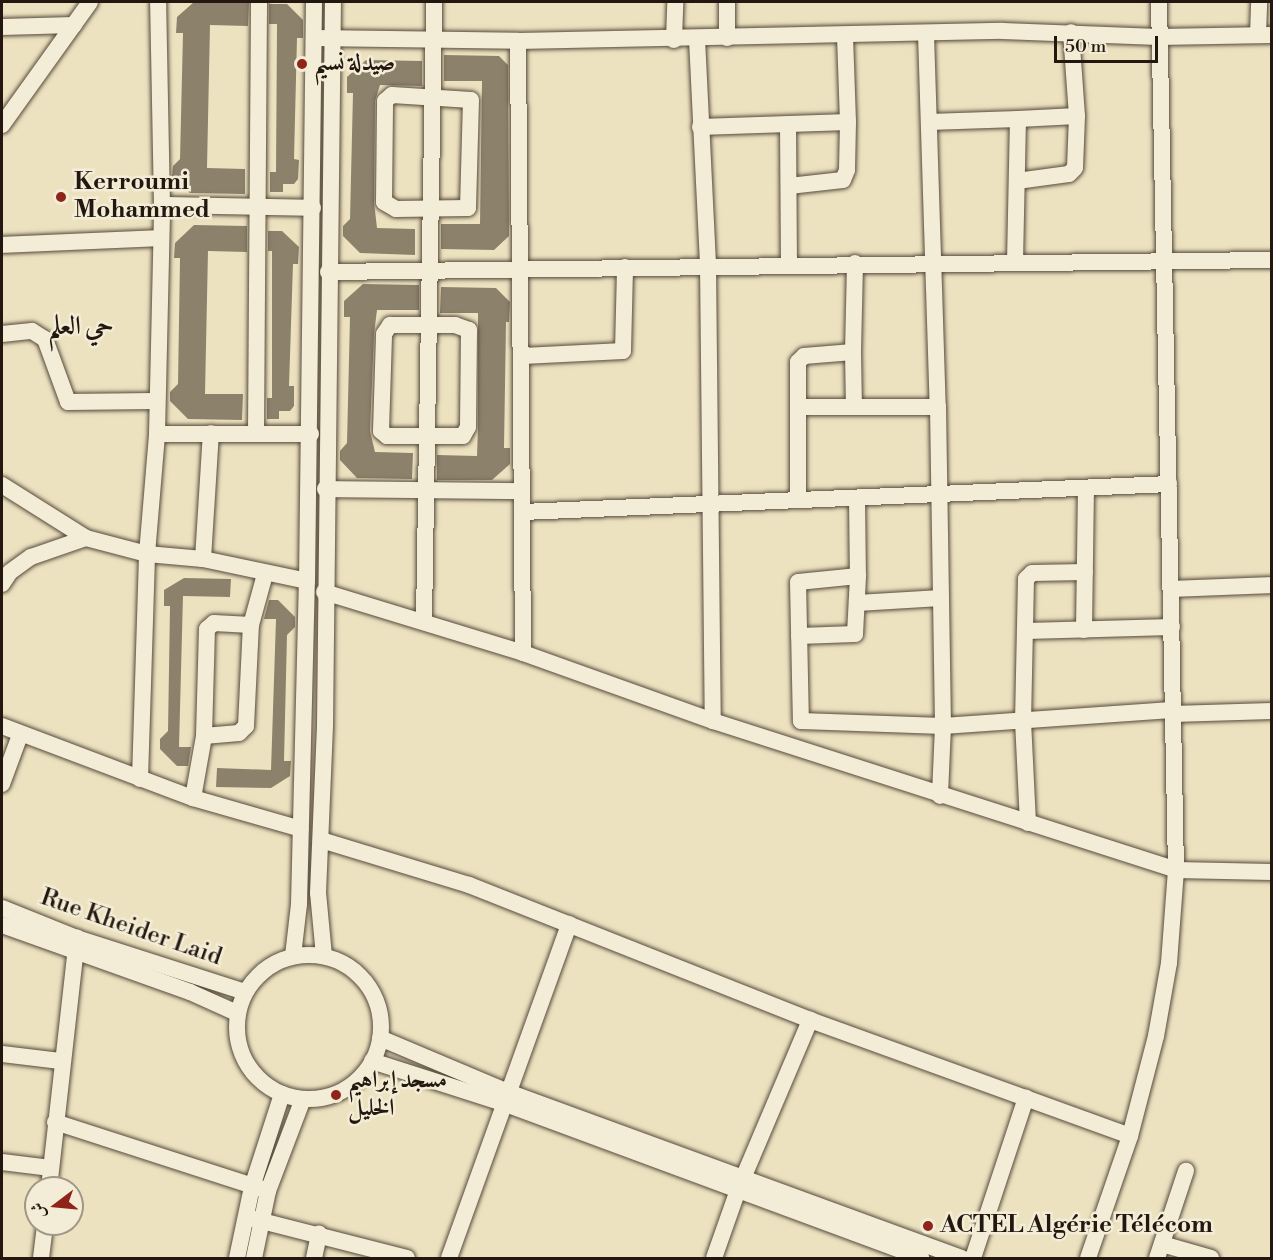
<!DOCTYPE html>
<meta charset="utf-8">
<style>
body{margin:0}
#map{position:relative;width:1273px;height:1260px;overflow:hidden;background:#ede2c0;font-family:"Libre Bodoni",Amiri,serif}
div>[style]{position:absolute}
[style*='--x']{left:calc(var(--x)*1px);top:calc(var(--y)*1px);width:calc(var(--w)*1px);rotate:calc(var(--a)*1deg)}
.building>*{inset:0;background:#8c816b}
.roads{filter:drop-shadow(0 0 2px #564a3b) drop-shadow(0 0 2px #564a3b)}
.minor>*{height:16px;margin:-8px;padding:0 8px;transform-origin:8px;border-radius:8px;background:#f3ecd6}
.minor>.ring{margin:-8px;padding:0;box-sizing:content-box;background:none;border:16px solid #f3ecd6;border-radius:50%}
.dots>*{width:16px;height:16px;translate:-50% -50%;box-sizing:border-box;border:3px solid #f3ecd6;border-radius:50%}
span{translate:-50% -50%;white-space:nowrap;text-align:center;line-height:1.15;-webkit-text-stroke:5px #f3ecd6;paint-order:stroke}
.poi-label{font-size:24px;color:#23170f;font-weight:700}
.left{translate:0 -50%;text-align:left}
.street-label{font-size:24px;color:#23170f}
.neighbourhood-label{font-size:26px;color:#23170f;font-weight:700}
.frame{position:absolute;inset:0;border:3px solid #23170f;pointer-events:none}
.north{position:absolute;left:24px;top:1176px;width:60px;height:60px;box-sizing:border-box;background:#f3ecd6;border:2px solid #a09786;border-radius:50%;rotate:254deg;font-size:16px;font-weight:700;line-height:24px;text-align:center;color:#23170f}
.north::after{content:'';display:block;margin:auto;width:21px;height:27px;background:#8f2418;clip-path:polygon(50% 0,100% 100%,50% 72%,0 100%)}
.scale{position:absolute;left:1054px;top:36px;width:104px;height:27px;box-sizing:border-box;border:3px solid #23170f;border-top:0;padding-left:8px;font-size:18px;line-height:21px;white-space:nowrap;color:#23170f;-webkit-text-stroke:4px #f3ecd6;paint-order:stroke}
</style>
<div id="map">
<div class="building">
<i style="clip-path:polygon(194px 2px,249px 2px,248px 26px,210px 25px,207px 168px,245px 169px,245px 194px,190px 193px,172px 176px,173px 166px,180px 159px,183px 33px,176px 33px,177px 17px)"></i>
<i style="clip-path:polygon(269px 4px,287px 4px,303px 20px,303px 38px,297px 38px,294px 159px,299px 160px,298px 179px,294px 184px,283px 184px,283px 192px,270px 192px,270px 172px,276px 172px,277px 24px,269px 24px)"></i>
<i style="clip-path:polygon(444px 55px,499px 56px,508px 65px,509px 236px,494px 250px,441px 249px,441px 224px,480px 224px,482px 81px,444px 81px)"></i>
<i style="clip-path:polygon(366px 60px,422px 61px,422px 86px,380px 85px,375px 101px,374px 202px,377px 228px,415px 229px,415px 255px,360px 253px,343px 236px,343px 226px,350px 219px,353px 93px,347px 93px,347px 77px)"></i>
<i style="clip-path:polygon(194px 225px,247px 226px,247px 252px,208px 251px,205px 394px,243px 394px,242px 420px,188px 419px,170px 401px,170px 392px,178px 384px,180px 258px,174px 258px,175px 243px)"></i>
<i style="clip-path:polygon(268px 231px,282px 231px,299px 247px,298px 264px,293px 264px,289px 386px,294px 386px,294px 406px,290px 411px,279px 411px,279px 419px,267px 419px,267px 398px,272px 398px,272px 251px,268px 251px)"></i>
<i style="clip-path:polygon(363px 284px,419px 285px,419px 310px,377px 310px,374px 334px,370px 431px,375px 452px,413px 453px,412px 479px,357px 478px,340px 460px,340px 451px,347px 443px,350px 317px,344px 317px,344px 301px)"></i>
<i style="clip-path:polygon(441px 287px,496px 288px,510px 302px,509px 322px,506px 322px,504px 448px,510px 448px,510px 464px,492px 480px,437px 480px,437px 455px,477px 456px,478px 427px,478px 313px,440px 313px)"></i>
<i style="clip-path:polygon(184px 578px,231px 579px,230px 597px,183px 596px,179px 747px,191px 747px,188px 766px,177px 766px,160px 749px,160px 739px,168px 731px,170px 606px,164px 606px,164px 590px)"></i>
<i style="clip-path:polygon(269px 600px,278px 600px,295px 617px,295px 627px,287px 635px,284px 761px,291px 761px,290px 776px,271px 788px,216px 787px,217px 768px,271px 770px,276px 619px,264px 619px)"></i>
</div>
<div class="roads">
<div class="minor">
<i style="--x:727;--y:2;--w:36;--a:90"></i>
<i style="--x:2;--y:27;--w:72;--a:-1.6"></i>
<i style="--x:926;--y:34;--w:373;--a:88.2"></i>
<i style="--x:938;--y:407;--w:319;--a:89.1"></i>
<i style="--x:943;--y:726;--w:70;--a:92.5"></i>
<i style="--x:1258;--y:35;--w:33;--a:-88"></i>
<i style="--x:314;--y:38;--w:204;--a:0.8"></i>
<i style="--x:518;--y:41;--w:485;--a:-1.2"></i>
<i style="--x:1003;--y:31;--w:155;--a:2.2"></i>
<i style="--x:1158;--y:37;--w:114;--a:-1"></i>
<i style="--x:697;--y:39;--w:226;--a:87.2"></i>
<i style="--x:708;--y:265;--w:456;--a:89.4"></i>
<i style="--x:674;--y:40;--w:38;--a:-88"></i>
<i style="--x:518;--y:41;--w:612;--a:89.53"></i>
<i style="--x:392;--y:95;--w:79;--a:3.6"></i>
<i style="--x:471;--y:100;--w:108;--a:91.6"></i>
<i style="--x:468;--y:208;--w:72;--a:179.2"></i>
<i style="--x:396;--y:209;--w:14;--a:-150"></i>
<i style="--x:384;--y:202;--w:101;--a:-89.4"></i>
<i style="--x:385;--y:101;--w:9;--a:-41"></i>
<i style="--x:929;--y:122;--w:89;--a:-1.9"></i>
<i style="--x:788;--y:124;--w:140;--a:89.6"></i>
<i style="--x:2;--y:125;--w:151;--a:-54.4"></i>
<i style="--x:700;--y:127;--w:148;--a:-1.9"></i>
<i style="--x:848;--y:122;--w:86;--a:-92"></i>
<i style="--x:1017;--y:181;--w:52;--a:-7.7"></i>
<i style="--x:1069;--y:174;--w:8;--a:-45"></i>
<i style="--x:1075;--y:168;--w:52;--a:-87.8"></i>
<i style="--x:789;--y:186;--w:54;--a:-6.3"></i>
<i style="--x:843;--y:180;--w:11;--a:-68"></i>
<i style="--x:847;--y:170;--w:48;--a:-88.8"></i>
<i style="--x:162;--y:205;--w:151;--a:1.1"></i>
<i style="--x:2;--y:245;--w:158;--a:-2.5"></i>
<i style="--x:1015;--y:262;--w:143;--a:-88.8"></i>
<i style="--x:1018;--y:119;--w:59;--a:-2.9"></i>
<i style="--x:1077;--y:116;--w:84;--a:-94.1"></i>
<i style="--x:328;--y:272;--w:944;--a:-0.73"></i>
<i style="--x:390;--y:325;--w:65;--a:0"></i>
<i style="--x:455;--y:325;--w:15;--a:20"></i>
<i style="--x:469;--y:330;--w:97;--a:90.6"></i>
<i style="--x:468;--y:427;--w:10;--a:119"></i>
<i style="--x:463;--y:436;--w:76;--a:180"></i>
<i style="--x:387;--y:436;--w:8;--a:-140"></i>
<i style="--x:381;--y:431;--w:97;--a:-88.2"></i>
<i style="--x:384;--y:334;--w:11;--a:-56"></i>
<i style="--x:2;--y:334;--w:30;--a:-6"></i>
<i style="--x:32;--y:331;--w:15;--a:32"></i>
<i style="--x:45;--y:339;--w:67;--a:69.9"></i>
<i style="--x:68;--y:402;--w:86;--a:-0.7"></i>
<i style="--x:853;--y:352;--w:55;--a:89"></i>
<i style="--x:523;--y:356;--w:100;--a:-2.9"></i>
<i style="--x:623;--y:351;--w:84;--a:-88.6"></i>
<i style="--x:799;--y:407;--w:139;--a:0"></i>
<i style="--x:256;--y:433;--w:431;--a:-89.6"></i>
<i style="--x:157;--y:434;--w:154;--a:0"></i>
<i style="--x:2;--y:485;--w:99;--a:32.2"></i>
<i style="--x:86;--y:538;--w:63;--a:14.7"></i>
<i style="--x:147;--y:554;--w:56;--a:5.1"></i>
<i style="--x:203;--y:559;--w:106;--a:11.9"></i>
<i style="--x:325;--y:489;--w:197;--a:0.6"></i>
<i style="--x:798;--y:499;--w:137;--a:-90"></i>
<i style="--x:798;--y:362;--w:8;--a:-45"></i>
<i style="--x:804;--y:356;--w:49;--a:-4.7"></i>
<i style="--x:853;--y:352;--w:89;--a:-88.7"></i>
<i style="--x:857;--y:499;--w:77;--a:89.3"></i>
<i style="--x:858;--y:576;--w:60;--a:174.3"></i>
<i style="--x:798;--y:582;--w:139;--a:88.8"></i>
<i style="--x:801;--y:721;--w:142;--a:2"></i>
<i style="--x:943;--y:726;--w:229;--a:-4"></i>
<i style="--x:523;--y:512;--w:647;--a:-2.48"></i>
<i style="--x:203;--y:559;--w:126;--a:-86.4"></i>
<i style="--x:2;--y:584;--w:14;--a:-56"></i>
<i style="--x:10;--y:572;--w:26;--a:-36"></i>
<i style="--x:31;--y:557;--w:58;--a:-19.1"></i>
<i style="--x:1172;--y:589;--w:100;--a:-2.3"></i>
<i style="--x:324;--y:592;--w:208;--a:17"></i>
<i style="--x:523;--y:653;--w:202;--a:19.7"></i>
<i style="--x:713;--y:721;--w:486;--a:17.8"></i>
<i style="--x:1176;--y:870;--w:868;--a:-91.12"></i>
<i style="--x:857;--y:603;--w:84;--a:-3.4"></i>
<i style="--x:424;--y:621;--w:619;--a:-89.07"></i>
<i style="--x:1084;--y:630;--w:141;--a:-89.2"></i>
<i style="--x:1026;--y:631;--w:146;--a:-1.6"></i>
<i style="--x:799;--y:636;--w:56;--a:-2"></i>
<i style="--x:855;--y:634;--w:58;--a:-87"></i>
<i style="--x:1172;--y:714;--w:100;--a:-1.7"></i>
<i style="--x:2;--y:726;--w:204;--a:20.7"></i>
<i style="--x:193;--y:798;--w:112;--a:16"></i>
<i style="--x:204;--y:736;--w:35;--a:-5"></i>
<i style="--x:239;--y:733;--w:10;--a:-45"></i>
<i style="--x:246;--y:726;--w:101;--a:-87.2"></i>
<i style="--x:251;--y:625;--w:53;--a:-74.6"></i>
<i style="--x:140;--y:779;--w:225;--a:-88.2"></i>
<i style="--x:147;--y:554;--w:120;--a:-85.2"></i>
<i style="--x:157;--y:434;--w:229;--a:-88.7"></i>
<i style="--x:162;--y:205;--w:203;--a:-91.1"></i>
<i style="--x:2;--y:784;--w:52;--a:-69.8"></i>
<i style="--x:193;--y:798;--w:63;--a:-79.9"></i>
<i style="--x:204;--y:736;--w:107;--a:-88.4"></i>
<i style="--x:207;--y:629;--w:9;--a:-41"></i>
<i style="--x:214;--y:623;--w:37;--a:3"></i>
<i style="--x:1028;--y:823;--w:101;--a:-92.8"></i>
<i style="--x:1023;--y:722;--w:143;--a:-88.8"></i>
<i style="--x:1026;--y:579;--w:8;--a:-45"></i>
<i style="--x:1032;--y:573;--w:53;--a:-1.1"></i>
<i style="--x:321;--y:840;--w:155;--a:16.9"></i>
<i style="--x:469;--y:885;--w:367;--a:21.6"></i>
<i style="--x:810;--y:1020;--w:340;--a:19.9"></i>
<i style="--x:2;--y:908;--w:81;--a:21.8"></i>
<i style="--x:77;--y:938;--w:176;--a:17.8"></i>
<i style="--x:2;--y:925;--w:200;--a:19.6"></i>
<i style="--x:190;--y:992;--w:51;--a:24.1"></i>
<i class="ring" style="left:237px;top:955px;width:128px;height:128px"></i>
<i style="--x:293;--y:956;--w:52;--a:-83.4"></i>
<i style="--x:299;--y:904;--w:323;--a:-88.6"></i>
<i style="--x:307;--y:581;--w:579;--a:-89.31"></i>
<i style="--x:324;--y:956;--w:63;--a:-95.4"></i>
<i style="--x:318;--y:893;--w:167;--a:-87.6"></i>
<i style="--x:325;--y:726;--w:724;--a:-89.37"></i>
<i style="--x:380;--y:1038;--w:139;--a:22.9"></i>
<i style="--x:508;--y:1092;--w:483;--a:20.1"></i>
<i style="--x:2;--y:1054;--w:59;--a:6.8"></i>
<i style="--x:372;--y:1061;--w:138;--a:17.8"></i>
<i style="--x:503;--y:1103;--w:446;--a:20.3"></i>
<i style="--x:55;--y:1122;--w:224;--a:17.9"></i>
<i style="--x:2;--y:1162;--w:49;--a:7"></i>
<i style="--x:49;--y:1188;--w:252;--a:-83.6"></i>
<i style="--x:250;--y:1218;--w:162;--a:14.3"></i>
<i style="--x:1162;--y:1244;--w:51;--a:15.9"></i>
<i style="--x:41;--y:1258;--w:34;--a:-83"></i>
<i style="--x:237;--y:1258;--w:73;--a:-78.1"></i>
<i style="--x:252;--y:1187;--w:98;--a:-72.1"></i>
<i style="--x:254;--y:1258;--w:68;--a:-78.2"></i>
<i style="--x:268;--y:1191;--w:98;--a:-69.2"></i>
<i style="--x:314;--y:1258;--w:25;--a:-78"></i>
<i style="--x:449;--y:1258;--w:355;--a:-70.2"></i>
<i style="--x:714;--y:1258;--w:72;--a:-70.6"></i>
<i style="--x:738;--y:1190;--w:185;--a:-67"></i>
<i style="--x:973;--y:1258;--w:169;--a:-71.7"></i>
<i style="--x:1088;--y:1258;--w:129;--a:-71"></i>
<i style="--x:1130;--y:1136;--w:103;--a:-75.4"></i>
<i style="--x:1156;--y:1036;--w:74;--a:-79.9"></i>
<i style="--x:1169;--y:963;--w:93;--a:-85.7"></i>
<i style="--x:1176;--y:870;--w:96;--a:1.2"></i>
<i style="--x:1157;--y:1258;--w:92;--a:-71.6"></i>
</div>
</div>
<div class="dots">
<i style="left:302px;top:64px;background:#8f2418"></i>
<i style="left:61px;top:197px;background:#8f2418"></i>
<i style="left:336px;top:1095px;background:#8f2418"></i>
<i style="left:928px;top:1226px;background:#8f2418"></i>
</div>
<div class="poi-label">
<span class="left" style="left:314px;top:64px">صيدلة نسيم</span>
<span class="left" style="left:74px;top:197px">Kerroumi<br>Mohammed</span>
<span class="left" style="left:348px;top:1095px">مسجد إبراهيم<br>الخليل</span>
<span class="left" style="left:940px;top:1226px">ACTEL Algérie Télécom</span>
</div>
<div class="street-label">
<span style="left:131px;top:928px;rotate:19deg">Rue Kheider Laid</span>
</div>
<div class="neighbourhood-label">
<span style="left:81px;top:327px">حي العلم</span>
</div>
<div class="frame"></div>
<div class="north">ش</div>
<div class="scale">50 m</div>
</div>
